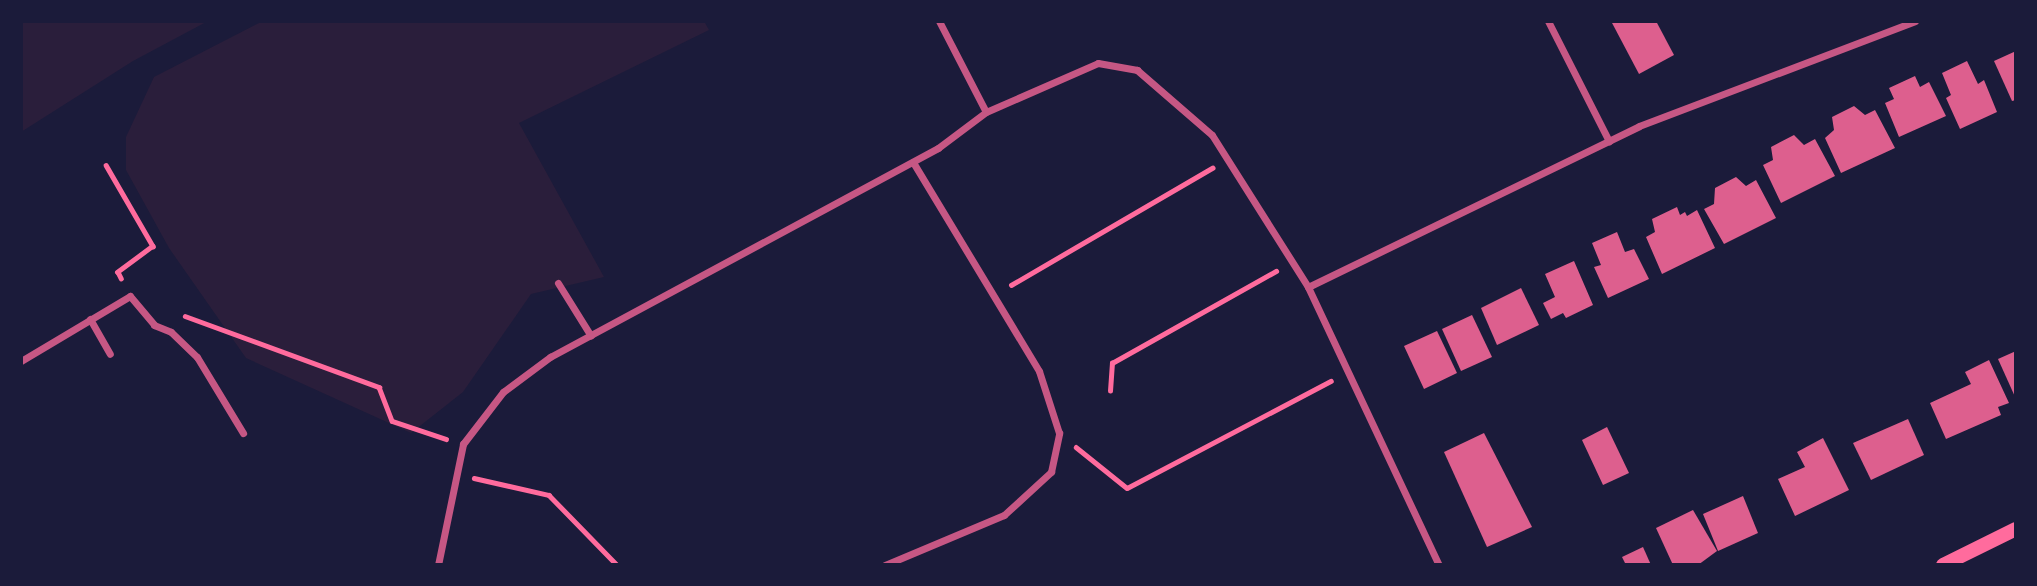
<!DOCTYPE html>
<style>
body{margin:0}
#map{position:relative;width:2037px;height:586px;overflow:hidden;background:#1b1b3a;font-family:Commissioner,sans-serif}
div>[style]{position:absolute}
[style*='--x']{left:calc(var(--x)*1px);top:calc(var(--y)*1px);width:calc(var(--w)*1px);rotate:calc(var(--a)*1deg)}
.green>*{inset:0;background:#2a1e3b}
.building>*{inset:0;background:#dd5f8e}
.path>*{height:4.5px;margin:-2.25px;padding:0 2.25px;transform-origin:2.25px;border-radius:2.25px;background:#ff6b9d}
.minor>*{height:7px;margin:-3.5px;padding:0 3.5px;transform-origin:3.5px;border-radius:3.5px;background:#c65784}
.secondary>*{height:14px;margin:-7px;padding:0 7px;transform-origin:7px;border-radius:7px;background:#ff6b9d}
span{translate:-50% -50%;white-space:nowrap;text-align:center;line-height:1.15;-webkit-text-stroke:7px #1b1b3a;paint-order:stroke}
.frame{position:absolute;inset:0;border:23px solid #1b1b3a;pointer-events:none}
</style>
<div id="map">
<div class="green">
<i style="clip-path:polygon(21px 21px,208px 21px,133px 61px,21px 132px)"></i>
<i style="clip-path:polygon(263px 21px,704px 21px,709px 30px,519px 123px,604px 277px,531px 294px,463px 392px,411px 433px,246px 358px,169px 248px,126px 170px,126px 137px,154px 77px)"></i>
</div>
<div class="building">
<i style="clip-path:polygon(1611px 21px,1656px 21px,1674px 55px,1639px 74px)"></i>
<i style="clip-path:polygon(2016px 51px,2016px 100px,2012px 101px,1994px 61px)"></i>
<i style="clip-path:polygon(1967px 61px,1978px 84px,1984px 80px,1997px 112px,1960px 129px,1946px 98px,1951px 95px,1942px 73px)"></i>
<i style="clip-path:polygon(1915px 76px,1920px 87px,1929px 82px,1946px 116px,1899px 137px,1885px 103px,1894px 99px,1889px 88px)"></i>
<i style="clip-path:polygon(1854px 106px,1865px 115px,1875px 110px,1895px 148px,1841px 173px,1825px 138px,1834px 130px,1832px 117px)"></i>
<i style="clip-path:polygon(1794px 135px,1804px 145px,1815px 139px,1835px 176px,1781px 203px,1763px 165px,1773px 160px,1771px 147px)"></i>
<i style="clip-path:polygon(1736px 177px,1746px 186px,1756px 180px,1776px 218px,1724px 244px,1704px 209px,1714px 204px,1715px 188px)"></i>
<i style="clip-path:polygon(1677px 207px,1680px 215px,1685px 212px,1687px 216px,1697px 210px,1715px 248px,1662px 274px,1646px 237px,1655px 232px,1652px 219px)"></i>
<i style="clip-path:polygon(1617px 232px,1625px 252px,1634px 249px,1649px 279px,1608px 298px,1594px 267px,1601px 265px,1592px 243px)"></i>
<i style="clip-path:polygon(1574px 261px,1593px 305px,1566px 318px,1563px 313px,1551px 319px,1543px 303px,1555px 297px,1545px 274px)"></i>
<i style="clip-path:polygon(1521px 288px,1539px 325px,1497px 345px,1481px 308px)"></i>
<i style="clip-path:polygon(1472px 315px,1492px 357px,1461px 371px,1442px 329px)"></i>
<i style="clip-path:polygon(1437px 331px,1457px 373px,1424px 389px,1404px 346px)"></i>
<i style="clip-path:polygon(2016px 351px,2016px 399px,1998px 359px)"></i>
<i style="clip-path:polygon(1989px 360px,2009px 403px,1998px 407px,2001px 415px,1946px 439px,1930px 403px,1971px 384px,1965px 372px)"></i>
<i style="clip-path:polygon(1908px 419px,1924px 455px,1871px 480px,1853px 443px)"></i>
<i style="clip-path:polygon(1607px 427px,1629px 473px,1603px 485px,1582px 440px)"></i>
<i style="clip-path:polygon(1484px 433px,1532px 527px,1487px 547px,1444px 452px)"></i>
<i style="clip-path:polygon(1823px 438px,1849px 490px,1795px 516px,1778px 479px,1805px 467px,1797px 452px)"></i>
<i style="clip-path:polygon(1743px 496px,1758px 533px,1718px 551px,1703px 514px)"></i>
<i style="clip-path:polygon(1693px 510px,1717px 551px,1698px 565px,1673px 565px,1656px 528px)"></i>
<i style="clip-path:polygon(1643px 547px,1651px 565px,1626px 565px,1622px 557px)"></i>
</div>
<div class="path">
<i style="--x:106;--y:165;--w:94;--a:59.9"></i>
<i style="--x:153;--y:246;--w:44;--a:143.4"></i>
<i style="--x:118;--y:272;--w:7;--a:63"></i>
<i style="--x:1011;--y:285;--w:233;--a:-30.2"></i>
<i style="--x:185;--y:316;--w:207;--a:20.1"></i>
<i style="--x:379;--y:387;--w:36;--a:69"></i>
<i style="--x:392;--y:421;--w:57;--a:18.4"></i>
<i style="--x:1110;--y:391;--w:28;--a:-86"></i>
<i style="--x:1112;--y:363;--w:188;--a:-29.3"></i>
<i style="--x:1076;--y:447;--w:65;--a:38.8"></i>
<i style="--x:1127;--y:488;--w:230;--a:-27.7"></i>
<i style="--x:474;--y:478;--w:77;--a:12.8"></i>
<i style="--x:549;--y:495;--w:98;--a:45.8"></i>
</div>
<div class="minor">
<i style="--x:939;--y:21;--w:102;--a:62.7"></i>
<i style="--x:1548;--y:21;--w:135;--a:63.1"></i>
<i style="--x:558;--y:283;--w:62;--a:58.1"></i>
<i style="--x:1308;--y:287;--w:368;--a:-25.9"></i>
<i style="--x:1639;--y:126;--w:295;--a:-20.8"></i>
<i style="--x:90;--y:319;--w:40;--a:60.3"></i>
<i style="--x:21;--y:361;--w:127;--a:-30.8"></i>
<i style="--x:130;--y:296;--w:38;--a:50"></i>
<i style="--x:154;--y:325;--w:18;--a:22"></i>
<i style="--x:171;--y:332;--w:36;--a:44"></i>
<i style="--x:197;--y:357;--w:89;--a:58.8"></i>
<i style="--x:438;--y:565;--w:124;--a:-78.3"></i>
<i style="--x:463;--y:444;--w:66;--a:-52.4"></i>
<i style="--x:503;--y:392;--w:59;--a:-36.7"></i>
<i style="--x:550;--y:357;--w:441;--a:-28.3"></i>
<i style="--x:938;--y:148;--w:60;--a:-36.9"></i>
<i style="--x:986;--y:112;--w:122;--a:-23.6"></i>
<i style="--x:1098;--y:63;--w:40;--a:10"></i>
<i style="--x:1137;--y:70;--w:99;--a:40.9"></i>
<i style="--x:1212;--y:135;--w:180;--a:57.7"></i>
<i style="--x:1308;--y:287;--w:307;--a:64.8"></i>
<i style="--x:885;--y:565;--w:129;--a:-22.8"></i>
<i style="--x:1004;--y:515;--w:64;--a:-42.5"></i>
<i style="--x:1051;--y:472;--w:40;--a:-78"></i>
<i style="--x:1059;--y:433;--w:65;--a:-107.9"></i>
<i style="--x:1039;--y:371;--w:244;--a:-121.1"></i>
</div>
<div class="secondary">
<i style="--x:1943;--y:565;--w:81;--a:-26.3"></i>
</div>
<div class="frame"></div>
</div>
